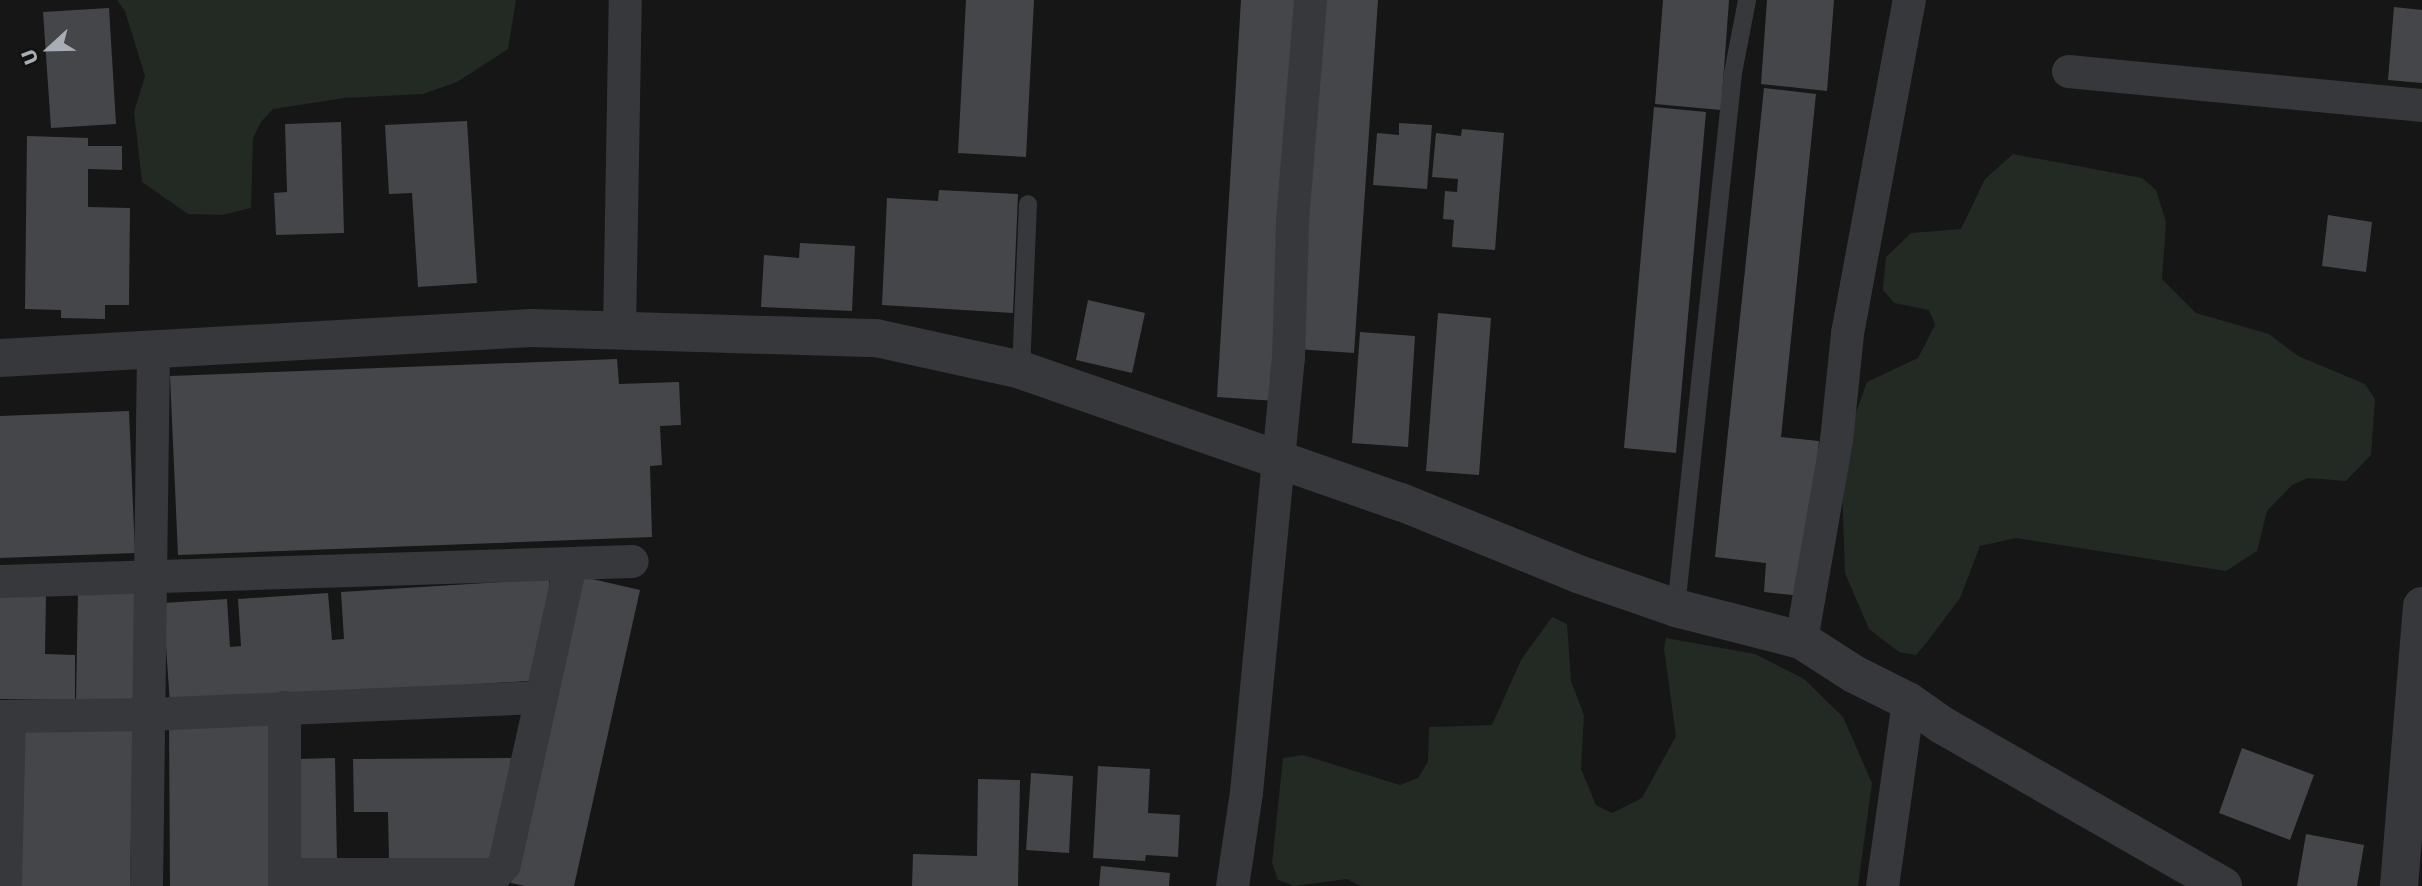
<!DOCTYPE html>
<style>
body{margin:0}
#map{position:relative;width:2422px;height:886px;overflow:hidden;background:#161617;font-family:"DejaVu Sans",sans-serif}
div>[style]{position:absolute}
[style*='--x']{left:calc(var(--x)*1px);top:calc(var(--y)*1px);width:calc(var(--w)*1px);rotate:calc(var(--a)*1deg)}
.green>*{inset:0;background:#222a23}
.building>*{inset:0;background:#45464a}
.service>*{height:18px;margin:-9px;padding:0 9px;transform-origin:9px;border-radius:9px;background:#37383c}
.minor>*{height:33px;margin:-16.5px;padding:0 16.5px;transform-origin:16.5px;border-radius:16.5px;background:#37383c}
.tertiary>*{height:38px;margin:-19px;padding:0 19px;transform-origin:19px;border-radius:19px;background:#37383c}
span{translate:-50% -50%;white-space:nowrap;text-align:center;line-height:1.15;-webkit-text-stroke:6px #111112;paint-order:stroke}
.north{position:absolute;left:14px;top:14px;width:70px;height:70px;-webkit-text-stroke:5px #111112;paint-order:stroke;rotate:248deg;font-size:19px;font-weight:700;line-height:28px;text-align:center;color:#a9aeb6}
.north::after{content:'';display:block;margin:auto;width:24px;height:32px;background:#a9aeb6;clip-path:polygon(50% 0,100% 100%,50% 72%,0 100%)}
</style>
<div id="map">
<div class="green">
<i style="clip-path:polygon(117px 0,516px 0,508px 49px,457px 82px,423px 94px,344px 98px,273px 109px,261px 122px,253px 138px,251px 208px,222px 215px,188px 214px,142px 182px,134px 112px,145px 76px,125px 11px)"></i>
<i style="clip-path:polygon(2013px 154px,2142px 178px,2156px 190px,2166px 222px,2162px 279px,2196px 313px,2269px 334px,2298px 356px,2365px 384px,2375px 399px,2371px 455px,2346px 481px,2308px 478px,2292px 485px,2267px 511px,2257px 551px,2226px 571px,2016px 538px,1980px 546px,1960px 598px,1927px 642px,1916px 655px,1899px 652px,1869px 629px,1845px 573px,1841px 454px,1867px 382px,1918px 358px,1935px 325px,1929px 310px,1894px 303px,1883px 290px,1886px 257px,1911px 233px,1961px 229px,1985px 179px)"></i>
<i style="clip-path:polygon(1552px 617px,1567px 624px,1571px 681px,1584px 715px,1581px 769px,1596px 805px,1612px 813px,1642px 798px,1676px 736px,1664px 649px,1666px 638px,1755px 654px,1804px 679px,1843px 717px,1872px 783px,1858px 886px,1361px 886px,1347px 879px,1294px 886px,1278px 880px,1272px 863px,1283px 758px,1303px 755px,1400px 785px,1418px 778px,1428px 762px,1429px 727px,1492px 725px,1521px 660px)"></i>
</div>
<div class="building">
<i style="clip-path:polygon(966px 0,1034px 0,1026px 157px,958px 153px)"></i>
<i style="clip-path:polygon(1241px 0,1299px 0,1275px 401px,1217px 397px)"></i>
<i style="clip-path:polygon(1320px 0,1378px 0,1354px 353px,1296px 349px)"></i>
<i style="clip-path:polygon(1663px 0,1729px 0,1721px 110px,1655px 104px)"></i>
<i style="clip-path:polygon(1767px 0,1834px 0,1827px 91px,1761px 84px)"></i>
<i style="clip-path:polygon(2394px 7px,2422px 10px,2422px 83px,2388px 80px)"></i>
<i style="clip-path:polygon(109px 8px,116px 124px,51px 128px,43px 12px)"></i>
<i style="clip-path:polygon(1764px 88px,1816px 94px,1781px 437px,1819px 441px,1802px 596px,1764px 592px,1766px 563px,1715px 557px)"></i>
<i style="clip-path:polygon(1654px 107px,1706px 112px,1676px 453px,1624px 448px)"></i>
<i style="clip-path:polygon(467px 121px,477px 283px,418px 287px,412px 193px,389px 194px,385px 125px)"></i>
<i style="clip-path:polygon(341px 122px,344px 233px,276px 235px,274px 193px,287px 192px,285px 124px)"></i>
<i style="clip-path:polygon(1399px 123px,1432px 125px,1427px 189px,1373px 185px,1377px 133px,1399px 135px)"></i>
<i style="clip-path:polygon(1462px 129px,1504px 133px,1495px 250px,1452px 247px,1454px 220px,1443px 219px,1445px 191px,1457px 192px,1458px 179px,1432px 177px,1436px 133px,1461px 136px)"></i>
<i style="clip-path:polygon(27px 136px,88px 138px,88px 146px,122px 146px,122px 170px,88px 169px,88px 207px,130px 208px,129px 305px,105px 305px,105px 319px,61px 318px,61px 310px,25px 309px)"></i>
<i style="clip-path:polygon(939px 190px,1018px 194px,1013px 313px,882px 305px,887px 198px,938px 201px)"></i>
<i style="clip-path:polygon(2328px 215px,2372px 222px,2366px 272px,2322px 266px)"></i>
<i style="clip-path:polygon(800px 243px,855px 246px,852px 311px,761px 307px,764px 255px,799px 258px)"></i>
<i style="clip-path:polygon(1088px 300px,1145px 313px,1132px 373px,1076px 360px)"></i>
<i style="clip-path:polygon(1438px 313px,1491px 318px,1479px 475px,1426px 471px)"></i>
<i style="clip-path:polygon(1360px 332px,1415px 336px,1408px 447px,1352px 443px)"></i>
<i style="clip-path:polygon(617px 359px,619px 384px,679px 382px,681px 425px,660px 426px,662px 465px,650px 466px,652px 537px,178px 555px,170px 376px)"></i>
<i style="clip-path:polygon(129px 411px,135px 553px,0 558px,0 416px)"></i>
<i style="clip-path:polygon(579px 576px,640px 590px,574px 886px,525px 886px,511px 883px)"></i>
<i style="clip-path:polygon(549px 579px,553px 626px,543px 680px,170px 704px,163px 603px,227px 599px,230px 647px,241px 646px,238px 599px,328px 593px,332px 640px,344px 639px,341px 592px)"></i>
<i style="clip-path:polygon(78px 592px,135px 593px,133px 703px,76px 701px)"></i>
<i style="clip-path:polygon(0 593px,46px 594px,45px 654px,75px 655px,75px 700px,0 699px)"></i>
<i style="clip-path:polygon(169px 723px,269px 723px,271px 886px,170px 886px)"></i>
<i style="clip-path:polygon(23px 724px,133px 726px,130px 886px,20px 886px)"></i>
<i style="clip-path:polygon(2242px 748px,2314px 775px,2290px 840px,2219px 813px)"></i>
<i style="clip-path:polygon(335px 758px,337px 861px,299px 861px,298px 759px)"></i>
<i style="clip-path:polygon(511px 758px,500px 860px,389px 860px,388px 812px,354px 812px,353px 759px)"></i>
<i style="clip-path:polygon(1098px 766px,1150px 769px,1148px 813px,1180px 815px,1178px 857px,1146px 855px,1145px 861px,1093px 858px)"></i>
<i style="clip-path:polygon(1031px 773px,1073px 776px,1069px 853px,1026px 850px)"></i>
<i style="clip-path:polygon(978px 779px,1020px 780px,1018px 886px,912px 886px,913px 854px,977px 856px)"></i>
<i style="clip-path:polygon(2306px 834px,2364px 845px,2357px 886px,2297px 886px)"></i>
<i style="clip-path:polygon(1101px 866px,1170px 873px,1169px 886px,1099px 886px)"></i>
</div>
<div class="service">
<i style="--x:1021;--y:370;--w:166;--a:-87.6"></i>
<i style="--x:1676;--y:608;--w:538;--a:-83.92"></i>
<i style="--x:1733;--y:73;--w:74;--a:-79.1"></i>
</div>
<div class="minor">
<i style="--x:2068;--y:71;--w:356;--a:5.5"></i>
<i style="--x:619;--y:330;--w:330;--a:-89"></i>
<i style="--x:0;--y:581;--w:632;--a:-1.81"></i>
<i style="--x:1801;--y:640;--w:203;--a:-80.1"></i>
<i style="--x:1836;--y:440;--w:108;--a:-84.1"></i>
<i style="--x:1847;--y:333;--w:339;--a:-79.5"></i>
<i style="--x:541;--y:697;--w:136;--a:-77.7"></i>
<i style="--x:0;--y:716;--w:149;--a:-0.8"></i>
<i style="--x:149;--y:714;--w:392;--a:-2.5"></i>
<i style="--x:541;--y:697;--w:171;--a:102.5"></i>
<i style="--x:504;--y:864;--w:13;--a:132"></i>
<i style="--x:495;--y:874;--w:211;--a:180"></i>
<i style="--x:5;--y:886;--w:170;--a:-88.7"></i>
<i style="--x:146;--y:886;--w:536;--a:-89.25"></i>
<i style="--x:284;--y:886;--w:179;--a:-90"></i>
<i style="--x:1232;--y:886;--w:95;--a:-81.5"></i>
<i style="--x:1246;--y:792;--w:436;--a:-84.5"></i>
<i style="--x:1288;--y:358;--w:138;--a:-88.3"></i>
<i style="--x:1292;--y:220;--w:221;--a:-85.3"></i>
<i style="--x:1882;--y:886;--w:187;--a:-82"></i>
</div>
<div class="tertiary">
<i style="--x:0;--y:358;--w:533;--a:-3.23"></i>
<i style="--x:532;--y:328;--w:344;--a:1.7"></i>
<i style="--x:876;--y:338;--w:148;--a:12.4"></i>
<i style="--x:1021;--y:370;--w:402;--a:19.2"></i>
<i style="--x:1401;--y:502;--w:191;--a:22.1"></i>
<i style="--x:1578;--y:574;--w:104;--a:19.1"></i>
<i style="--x:1676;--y:608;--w:129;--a:14.4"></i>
<i style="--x:1801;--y:640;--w:63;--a:32.7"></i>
<i style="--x:1854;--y:674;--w:60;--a:26.6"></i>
<i style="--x:1908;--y:701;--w:42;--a:35.2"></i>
<i style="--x:1942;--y:725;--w:324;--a:29.8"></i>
<i style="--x:2399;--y:886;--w:281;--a:-85.3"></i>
</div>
<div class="north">U</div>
</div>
